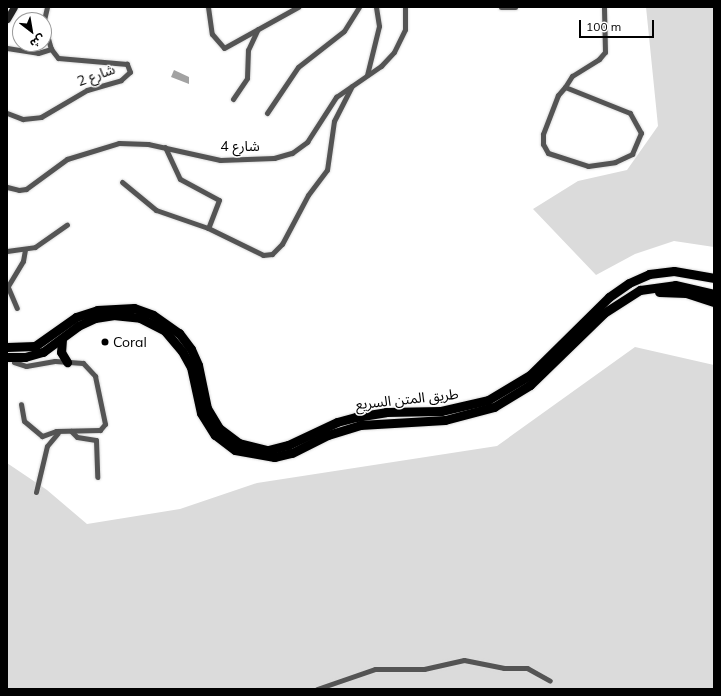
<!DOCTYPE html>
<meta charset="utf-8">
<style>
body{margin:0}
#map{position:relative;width:721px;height:696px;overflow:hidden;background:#fff;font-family:Mulish,"Noto Sans Arabic",sans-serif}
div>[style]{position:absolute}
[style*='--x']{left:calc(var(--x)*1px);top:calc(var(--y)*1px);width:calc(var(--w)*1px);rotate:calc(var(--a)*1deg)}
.green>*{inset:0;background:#dbdbdb}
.water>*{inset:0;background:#a2a2a2}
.roads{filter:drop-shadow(0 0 1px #dbdbdb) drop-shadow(0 0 1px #dbdbdb)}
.street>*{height:5px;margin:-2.5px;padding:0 2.5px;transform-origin:2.5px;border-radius:2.5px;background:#545454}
.secondary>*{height:7px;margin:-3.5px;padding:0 3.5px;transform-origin:3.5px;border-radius:3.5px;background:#212121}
.highway>*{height:9px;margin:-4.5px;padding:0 4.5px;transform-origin:4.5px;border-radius:4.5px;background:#000}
.dots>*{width:11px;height:11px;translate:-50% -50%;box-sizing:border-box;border:2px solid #fff;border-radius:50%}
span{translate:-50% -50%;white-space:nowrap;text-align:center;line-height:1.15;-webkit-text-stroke:3px #fff;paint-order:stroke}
.street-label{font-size:14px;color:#000}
.poi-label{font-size:14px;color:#000}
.left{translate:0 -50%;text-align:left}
.frame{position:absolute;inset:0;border:8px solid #000;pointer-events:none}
.north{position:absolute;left:12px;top:12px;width:40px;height:40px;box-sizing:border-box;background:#fff;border:1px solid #999;border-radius:50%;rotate:149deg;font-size:11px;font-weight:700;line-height:16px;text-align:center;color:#000}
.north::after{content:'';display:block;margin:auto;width:14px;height:18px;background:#000;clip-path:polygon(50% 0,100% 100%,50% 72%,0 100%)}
.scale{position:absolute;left:579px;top:20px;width:75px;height:18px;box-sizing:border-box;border:2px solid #000;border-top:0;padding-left:5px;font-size:12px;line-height:14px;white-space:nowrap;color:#000;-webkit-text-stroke:3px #fff;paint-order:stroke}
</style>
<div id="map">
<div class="green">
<i style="clip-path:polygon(646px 7px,714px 7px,714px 247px,674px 241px,635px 254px,596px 275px,533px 209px,578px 181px,627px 170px,658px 126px)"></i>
<i style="clip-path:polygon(635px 347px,714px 365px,714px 689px,7px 689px,7px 463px,47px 490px,87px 524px,180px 509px,257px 483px,497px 446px)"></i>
</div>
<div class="water">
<i style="clip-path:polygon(174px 70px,189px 77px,189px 84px,171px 77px)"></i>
</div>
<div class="roads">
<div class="street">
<i style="--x:208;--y:7;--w:27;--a:82"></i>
<i style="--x:212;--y:34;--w:18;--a:49"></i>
<i style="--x:224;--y:48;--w:85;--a:-29"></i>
<i style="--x:501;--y:7;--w:14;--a:0"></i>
<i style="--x:44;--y:20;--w:13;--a:-77"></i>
<i style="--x:7;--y:48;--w:31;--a:9"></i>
<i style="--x:38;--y:53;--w:14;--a:-17"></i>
<i style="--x:367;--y:75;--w:50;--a:-76.2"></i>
<i style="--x:379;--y:26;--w:19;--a:-99"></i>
<i style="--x:565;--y:87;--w:11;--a:131"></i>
<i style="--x:558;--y:95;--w:42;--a:111"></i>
<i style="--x:543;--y:134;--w:10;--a:90"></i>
<i style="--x:543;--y:144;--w:10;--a:61"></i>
<i style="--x:548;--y:153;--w:42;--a:18"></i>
<i style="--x:588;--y:166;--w:27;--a:-8"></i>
<i style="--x:615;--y:162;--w:19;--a:-25"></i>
<i style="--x:632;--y:154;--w:23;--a:-67"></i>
<i style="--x:641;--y:133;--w:23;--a:-119"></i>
<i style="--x:630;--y:113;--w:70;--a:-158.2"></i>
<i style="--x:565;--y:87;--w:13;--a:-58"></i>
<i style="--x:572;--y:76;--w:32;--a:-32"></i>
<i style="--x:599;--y:59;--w:9;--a:-49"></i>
<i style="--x:605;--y:52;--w:45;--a:-91.3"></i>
<i style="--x:233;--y:99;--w:25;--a:-56"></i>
<i style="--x:247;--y:78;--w:28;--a:-88"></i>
<i style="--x:248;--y:50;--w:23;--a:-65"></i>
<i style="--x:7;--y:113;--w:17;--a:21"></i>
<i style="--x:23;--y:119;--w:18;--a:-6"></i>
<i style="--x:41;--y:117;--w:53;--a:-30.4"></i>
<i style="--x:87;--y:90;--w:35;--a:-16"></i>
<i style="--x:121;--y:80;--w:12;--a:-42"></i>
<i style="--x:130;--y:72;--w:9;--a:-111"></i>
<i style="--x:127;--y:64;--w:69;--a:-175"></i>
<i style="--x:58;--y:58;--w:11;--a:-128"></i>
<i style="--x:51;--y:49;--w:26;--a:-106"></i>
<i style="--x:267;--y:113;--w:55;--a:-56"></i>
<i style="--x:298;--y:67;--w:58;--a:-38"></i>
<i style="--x:344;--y:31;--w:28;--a:-58"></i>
<i style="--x:165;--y:147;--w:35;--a:65"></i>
<i style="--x:180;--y:179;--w:44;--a:28.3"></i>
<i style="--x:219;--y:200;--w:30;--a:111"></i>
<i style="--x:122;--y:182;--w:44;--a:39.5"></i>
<i style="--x:156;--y:210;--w:55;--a:19.1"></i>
<i style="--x:208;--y:228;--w:61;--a:26.1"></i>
<i style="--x:263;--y:255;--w:9;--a:-6"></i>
<i style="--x:272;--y:254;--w:14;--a:-45"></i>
<i style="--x:282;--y:244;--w:55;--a:-62"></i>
<i style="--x:308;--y:195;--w:31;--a:-53"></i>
<i style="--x:327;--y:170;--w:49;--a:-81.9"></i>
<i style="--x:334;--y:121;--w:39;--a:-63"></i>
<i style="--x:7;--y:187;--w:12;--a:14"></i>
<i style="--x:19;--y:190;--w:7;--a:-8"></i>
<i style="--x:26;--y:189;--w:51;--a:-36.2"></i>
<i style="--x:67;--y:159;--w:54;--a:-17.1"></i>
<i style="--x:119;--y:143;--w:29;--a:2"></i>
<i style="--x:148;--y:144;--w:74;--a:12.5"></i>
<i style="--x:220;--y:160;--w:54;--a:-2.1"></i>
<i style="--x:274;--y:158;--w:19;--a:-16"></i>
<i style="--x:292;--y:153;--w:19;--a:-36"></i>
<i style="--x:307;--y:142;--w:54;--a:-57.2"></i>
<i style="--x:336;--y:97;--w:55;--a:-34.6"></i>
<i style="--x:381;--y:66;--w:19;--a:-47"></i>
<i style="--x:394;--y:52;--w:25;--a:-64"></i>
<i style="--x:405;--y:29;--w:22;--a:-90"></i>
<i style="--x:7;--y:251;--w:28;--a:-8"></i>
<i style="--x:35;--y:247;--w:39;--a:-35"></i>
<i style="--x:7;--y:285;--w:25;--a:67"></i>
<i style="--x:8;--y:286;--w:29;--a:-59"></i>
<i style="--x:23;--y:261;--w:11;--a:-80"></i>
<i style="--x:14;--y:362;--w:13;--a:18"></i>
<i style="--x:26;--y:366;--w:29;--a:-10"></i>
<i style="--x:55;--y:361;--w:28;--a:4"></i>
<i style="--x:83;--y:363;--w:18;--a:47"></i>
<i style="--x:95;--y:376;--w:49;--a:78.2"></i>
<i style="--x:105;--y:424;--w:8;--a:130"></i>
<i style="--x:100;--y:430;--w:44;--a:178.7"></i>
<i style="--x:56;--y:431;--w:15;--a:160"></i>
<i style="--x:42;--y:436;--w:23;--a:-140"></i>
<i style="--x:24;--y:421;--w:17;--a:-100"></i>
<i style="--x:71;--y:431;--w:8;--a:45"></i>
<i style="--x:77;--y:437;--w:19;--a:9"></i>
<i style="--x:96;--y:440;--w:37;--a:88"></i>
<i style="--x:36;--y:492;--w:47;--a:-76.6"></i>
<i style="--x:47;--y:446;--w:17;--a:-50"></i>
<i style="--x:317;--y:689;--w:61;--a:-19"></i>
<i style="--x:375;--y:669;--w:49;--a:0"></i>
<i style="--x:424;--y:669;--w:41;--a:-12.7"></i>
<i style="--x:464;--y:660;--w:41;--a:11.3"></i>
<i style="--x:504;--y:668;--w:23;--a:0"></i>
<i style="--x:527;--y:668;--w:26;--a:29"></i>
</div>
<div class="secondary">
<i style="--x:7;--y:19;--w:14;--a:-60"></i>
</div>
<div class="highway">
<i style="--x:659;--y:292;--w:27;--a:2"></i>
<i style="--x:686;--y:293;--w:29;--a:18"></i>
<i style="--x:62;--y:339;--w:13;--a:94"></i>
<i style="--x:61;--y:352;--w:12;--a:59"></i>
<i style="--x:7;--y:347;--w:28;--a:-2"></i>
<i style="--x:35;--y:346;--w:50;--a:-35.3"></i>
<i style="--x:76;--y:317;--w:22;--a:-18"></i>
<i style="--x:97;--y:310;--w:37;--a:-3"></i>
<i style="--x:134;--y:308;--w:20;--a:20"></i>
<i style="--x:153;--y:315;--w:32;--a:35"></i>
<i style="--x:179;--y:333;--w:20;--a:53"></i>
<i style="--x:191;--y:349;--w:17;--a:66"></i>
<i style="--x:198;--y:365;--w:44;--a:78.2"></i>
<i style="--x:207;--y:408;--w:23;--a:59"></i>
<i style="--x:219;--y:428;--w:25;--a:37"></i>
<i style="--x:239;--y:443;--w:30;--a:14"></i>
<i style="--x:268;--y:450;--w:21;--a:-14"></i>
<i style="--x:288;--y:445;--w:54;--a:-25.1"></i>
<i style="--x:337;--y:422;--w:20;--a:-15"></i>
<i style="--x:356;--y:417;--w:30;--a:-9"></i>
<i style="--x:386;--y:412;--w:55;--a:-1"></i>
<i style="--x:441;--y:411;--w:48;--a:-13.2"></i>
<i style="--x:488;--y:400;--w:49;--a:-30.8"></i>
<i style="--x:530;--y:375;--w:111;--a:-44.6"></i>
<i style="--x:609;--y:297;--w:24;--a:-35"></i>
<i style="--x:629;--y:283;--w:22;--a:-24"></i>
<i style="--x:649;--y:274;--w:25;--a:-7"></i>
<i style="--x:674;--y:271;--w:41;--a:9.9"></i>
<i style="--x:7;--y:357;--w:18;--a:0"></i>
<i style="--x:25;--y:357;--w:19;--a:-16"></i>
<i style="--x:43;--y:352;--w:44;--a:-36.6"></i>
<i style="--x:78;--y:326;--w:19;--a:-25"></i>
<i style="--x:95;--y:318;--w:18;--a:-9"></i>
<i style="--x:113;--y:315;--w:27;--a:6"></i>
<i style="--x:140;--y:318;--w:28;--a:27"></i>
<i style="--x:165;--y:331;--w:26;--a:50"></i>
<i style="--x:182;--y:351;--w:18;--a:61"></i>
<i style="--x:191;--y:367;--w:47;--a:77.7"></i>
<i style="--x:201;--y:413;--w:26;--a:58"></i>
<i style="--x:215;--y:435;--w:25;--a:37"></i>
<i style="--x:235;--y:450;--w:40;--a:10"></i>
<i style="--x:274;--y:457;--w:18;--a:-13"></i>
<i style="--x:292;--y:453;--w:40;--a:-26.6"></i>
<i style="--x:328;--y:435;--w:34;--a:-17"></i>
<i style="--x:360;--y:425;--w:85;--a:-3.4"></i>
<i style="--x:445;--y:420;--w:51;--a:-14.9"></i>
<i style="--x:494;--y:407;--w:42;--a:-31.4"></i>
<i style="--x:530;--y:385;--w:103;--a:-44.2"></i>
<i style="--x:604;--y:313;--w:43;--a:-32.6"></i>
<i style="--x:640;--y:290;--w:35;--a:-8"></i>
<i style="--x:675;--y:285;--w:40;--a:13"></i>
</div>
</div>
<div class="dots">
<i style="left:105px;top:342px;background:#000"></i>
</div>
<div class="street-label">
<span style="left:96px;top:75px;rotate:-20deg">شارع 2</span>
<span style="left:240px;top:146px">شارع 4</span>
<span style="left:407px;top:399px;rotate:-6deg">طريق المتن السريع</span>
</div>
<div class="poi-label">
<span class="left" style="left:113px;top:342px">Coral</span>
</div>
<div class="frame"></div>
<div class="north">ش</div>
<div class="scale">100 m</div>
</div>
